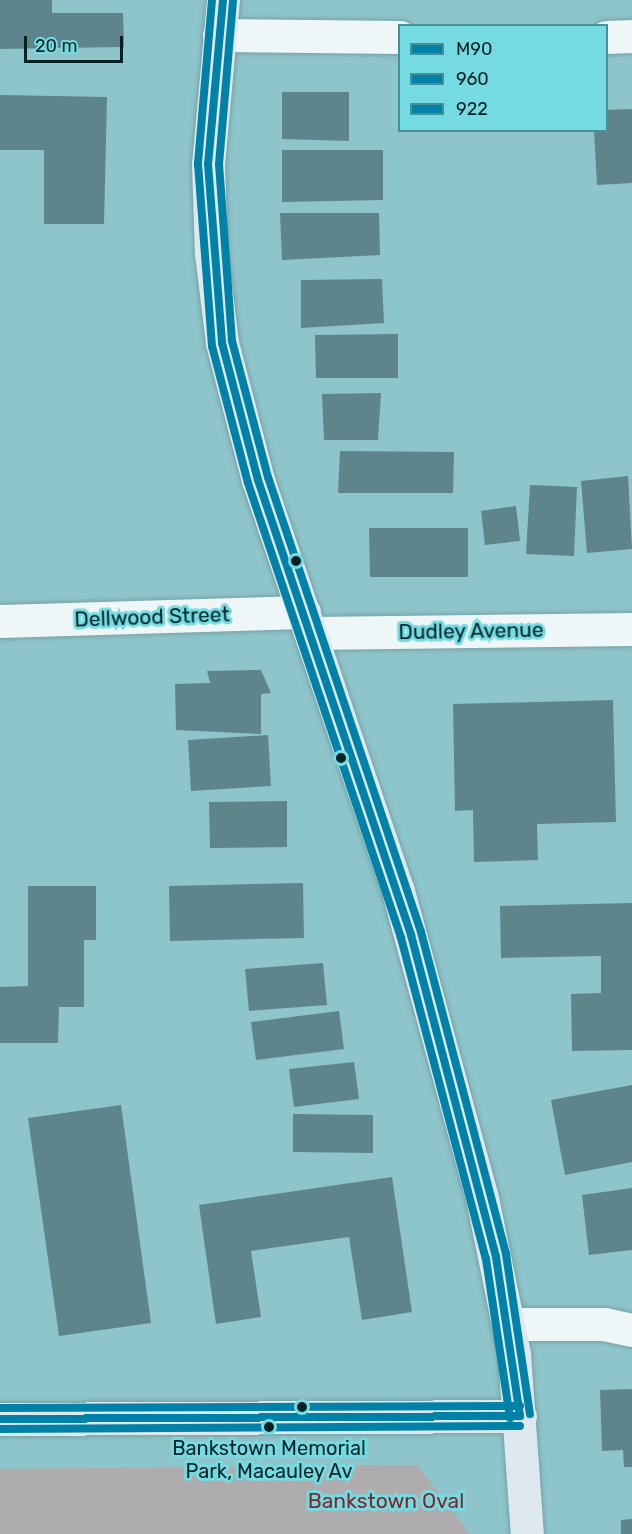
<!DOCTYPE html>
<style>
body{margin:0}
#map{position:relative;width:632px;height:1534px;overflow:hidden;background:#8ec5ca;font-family:Rubik,sans-serif}
div>[style]{position:absolute}
[style*='--x']{left:calc(var(--x)*1px);top:calc(var(--y)*1px);width:calc(var(--w)*1px);rotate:calc(var(--a)*1deg)}
.green>*{inset:0;background:#aeacad}
.building>*{inset:0;background:#5e858b}
.roads{filter:drop-shadow(0 0 2px #76a2a5) drop-shadow(0 0 2px #76a2a5)}
.minor>*{height:33px;margin:-16.5px;padding:0 16.5px;transform-origin:16.5px;border-radius:16.5px;background:#eef6f7}
.major>*{height:33px;margin:-16.5px;padding:0 16.5px;transform-origin:16.5px;border-radius:16.5px;background:#dee9ef}
.bus-1>*{height:8px;margin:-4px;padding:0 4px;transform-origin:4px;border-radius:4px;background:#0082a8}
.bus-2>*{height:8px;margin:-4px;padding:0 4px;transform-origin:4px;border-radius:4px;background:#0082a8}
.bus-3>*{height:8px;margin:-4px;padding:0 4px;transform-origin:4px;border-radius:4px;background:#0082a8}
.dots>*{width:16px;height:16px;translate:-50% -50%;box-sizing:border-box;border:3px solid #75dbe2;border-radius:50%}
span{translate:-50% -50%;white-space:nowrap;text-align:center;line-height:1.15;-webkit-text-stroke:6px #75dbe2;paint-order:stroke}
.bus-label{font-size:20px;color:#012325}
.street-label{font-size:21px;color:#012325}
.park-label{font-size:21px;color:#7f272c}
.legend{position:absolute;left:398px;top:24px;width:210px;height:108px;box-sizing:border-box;background:#75dbe2;border:2px solid #479196;margin:0;padding:8px 10px;list-style:none;font-size:18px;color:#012325}
.legend li{display:flex;align-items:center;gap:12px;height:30px}
.legend b{width:30px;border:2px solid #479196}
.scale{position:absolute;left:24px;top:36px;width:99px;height:27px;box-sizing:border-box;border:3px solid #012325;border-top:0;padding-left:8px;font-size:18px;line-height:21px;white-space:nowrap;color:#012325;-webkit-text-stroke:4px #75dbe2;paint-order:stroke}
</style>
<div id="map">
<div class="green">
<i style="clip-path:polygon(417px 1465px,470px 1534px,0 1534px,0 1469px)"></i>
</div>
<div class="building">
<i style="clip-path:polygon(0 0,52px 0,52px 13px,123px 13px,124px 47px,0 49px)"></i>
<i style="clip-path:polygon(282px 92px,349px 92px,349px 141px,282px 139px)"></i>
<i style="clip-path:polygon(0 95px,107px 97px,104px 224px,44px 224px,44px 150px,0 150px)"></i>
<i style="clip-path:polygon(632px 109px,632px 183px,597px 185px,594px 130px,606px 130px,606px 110px)"></i>
<i style="clip-path:polygon(282px 150px,383px 150px,383px 200px,282px 202px)"></i>
<i style="clip-path:polygon(280px 213px,379px 213px,380px 255px,282px 260px)"></i>
<i style="clip-path:polygon(382px 279px,384px 323px,301px 328px,301px 280px)"></i>
<i style="clip-path:polygon(398px 334px,398px 378px,316px 378px,315px 335px)"></i>
<i style="clip-path:polygon(381px 393px,378px 440px,324px 440px,322px 394px)"></i>
<i style="clip-path:polygon(340px 451px,454px 452px,453px 493px,338px 493px)"></i>
<i style="clip-path:polygon(628px 476px,632px 549px,587px 553px,581px 481px)"></i>
<i style="clip-path:polygon(530px 485px,577px 487px,574px 556px,526px 554px)"></i>
<i style="clip-path:polygon(516px 506px,520px 541px,485px 545px,481px 511px)"></i>
<i style="clip-path:polygon(369px 528px,468px 528px,468px 577px,370px 577px)"></i>
<i style="clip-path:polygon(261px 670px,271px 693px,261px 694px,261px 734px,176px 730px,175px 684px,210px 683px,207px 671px)"></i>
<i style="clip-path:polygon(613px 700px,616px 822px,537px 824px,538px 860px,474px 862px,473px 810px,455px 811px,453px 704px)"></i>
<i style="clip-path:polygon(268px 735px,271px 786px,191px 791px,188px 740px)"></i>
<i style="clip-path:polygon(287px 801px,287px 847px,210px 848px,209px 802px)"></i>
<i style="clip-path:polygon(303px 883px,304px 938px,170px 941px,169px 886px)"></i>
<i style="clip-path:polygon(28px 886px,96px 886px,96px 940px,84px 940px,84px 1007px,59px 1007px,58px 1043px,0 1043px,0 987px,28px 986px)"></i>
<i style="clip-path:polygon(632px 903px,632px 1050px,572px 1051px,571px 994px,601px 993px,601px 956px,501px 958px,500px 906px)"></i>
<i style="clip-path:polygon(323px 963px,327px 1005px,249px 1011px,245px 969px)"></i>
<i style="clip-path:polygon(339px 1011px,344px 1049px,256px 1060px,251px 1022px)"></i>
<i style="clip-path:polygon(354px 1062px,359px 1099px,294px 1107px,289px 1069px)"></i>
<i style="clip-path:polygon(632px 1085px,632px 1162px,565px 1175px,551px 1100px)"></i>
<i style="clip-path:polygon(121px 1105px,151px 1323px,59px 1336px,28px 1118px)"></i>
<i style="clip-path:polygon(293px 1114px,373px 1115px,373px 1153px,293px 1152px)"></i>
<i style="clip-path:polygon(392px 1177px,412px 1312px,362px 1320px,349px 1237px,251px 1251px,261px 1317px,216px 1324px,199px 1205px)"></i>
<i style="clip-path:polygon(632px 1188px,632px 1250px,589px 1255px,582px 1195px)"></i>
<i style="clip-path:polygon(632px 1389px,632px 1467px,624px 1467px,623px 1450px,602px 1451px,600px 1390px)"></i>
<i style="clip-path:polygon(632px 1519px,632px 1534px,621px 1534px,621px 1520px)"></i>
</div>
<div class="roads">
<div class="minor">
<i style="--x:219;--y:35;--w:181;--a:0.6"></i>
<i style="--x:606;--y:37;--w:26;--a:-2"></i>
<i style="--x:0;--y:621;--w:304;--a:-1.7"></i>
<i style="--x:311;--y:633;--w:321;--a:-0.7"></i>
<i style="--x:510;--y:1324;--w:94;--a:0"></i>
<i style="--x:604;--y:1324;--w:29;--a:12"></i>
</div>
<div class="major">
<i style="--x:223;--y:0;--w:165;--a:95.2"></i>
<i style="--x:208;--y:164;--w:89;--a:88.1"></i>
<i style="--x:211;--y:253;--w:91;--a:83"></i>
<i style="--x:222;--y:343;--w:142;--a:75.3"></i>
<i style="--x:258;--y:480;--w:434;--a:71.2"></i>
<i style="--x:398;--y:891;--w:318;--a:74.7"></i>
<i style="--x:482;--y:1198;--w:159;--a:78.4"></i>
<i style="--x:514;--y:1354;--w:180;--a:85.9"></i>
<i style="--x:0;--y:1419;--w:520;--a:-0.33"></i>
</div>
</div>
<div class="bus-1">
<i style="--x:223;--y:0;--w:165;--a:95.2"></i>
<i style="--x:208;--y:164;--w:180;--a:85.5"></i>
<i style="--x:222;--y:343;--w:142;--a:75.3"></i>
<i style="--x:258;--y:480;--w:480;--a:71.4"></i>
<i style="--x:411;--y:935;--w:333;--a:75.2"></i>
<i style="--x:496;--y:1257;--w:161;--a:81.4"></i>
<i style="--x:0;--y:1419;--w:520;--a:-0.33"></i>
</div>
<div class="bus-2">
<i style="--x:212;--y:0;--w:165;--a:94.9"></i>
<i style="--x:198;--y:164;--w:183;--a:85.6"></i>
<i style="--x:212;--y:346;--w:142;--a:75.3"></i>
<i style="--x:248;--y:483;--w:480;--a:71.4"></i>
<i style="--x:401;--y:938;--w:332;--a:75.2"></i>
<i style="--x:486;--y:1259;--w:161;--a:81.4"></i>
<i style="--x:0;--y:1429;--w:520;--a:-0.33"></i>
</div>
<div class="bus-3">
<i style="--x:233;--y:1;--w:164;--a:94.9"></i>
<i style="--x:219;--y:164;--w:177;--a:85.8"></i>
<i style="--x:232;--y:341;--w:141;--a:75.2"></i>
<i style="--x:268;--y:477;--w:480;--a:71.4"></i>
<i style="--x:421;--y:932;--w:333;--a:75.2"></i>
<i style="--x:506;--y:1254;--w:162;--a:81.5"></i>
<i style="--x:0;--y:1408;--w:520;--a:-0.22"></i>
</div>
<div class="dots">
<i style="left:296px;top:561px;background:#012325"></i>
<i style="left:341px;top:758px;background:#012325"></i>
<i style="left:302px;top:1407px;background:#012325"></i>
<i style="left:269px;top:1427px;background:#012325"></i>
</div>
<div class="bus-label">
<span style="left:269px;top:1460px">Bankstown Memorial<br>Park, Macauley Av</span>
</div>
<div class="street-label">
<span style="left:152px;top:617px;rotate:-2deg">Dellwood Street</span>
<span style="left:471px;top:631px;rotate:-1deg">Dudley Avenue</span>
</div>
<div class="park-label">
<span style="left:386px;top:1501px">Bankstown Oval</span>
</div>
<ul class="legend">
<li><b style="height:8px;background:#0082a8"></b>M90</li>
<li><b style="height:8px;background:#0082a8"></b>960</li>
<li><b style="height:8px;background:#0082a8"></b>922</li>
</ul>
<div class="scale">20 m</div>
</div>
